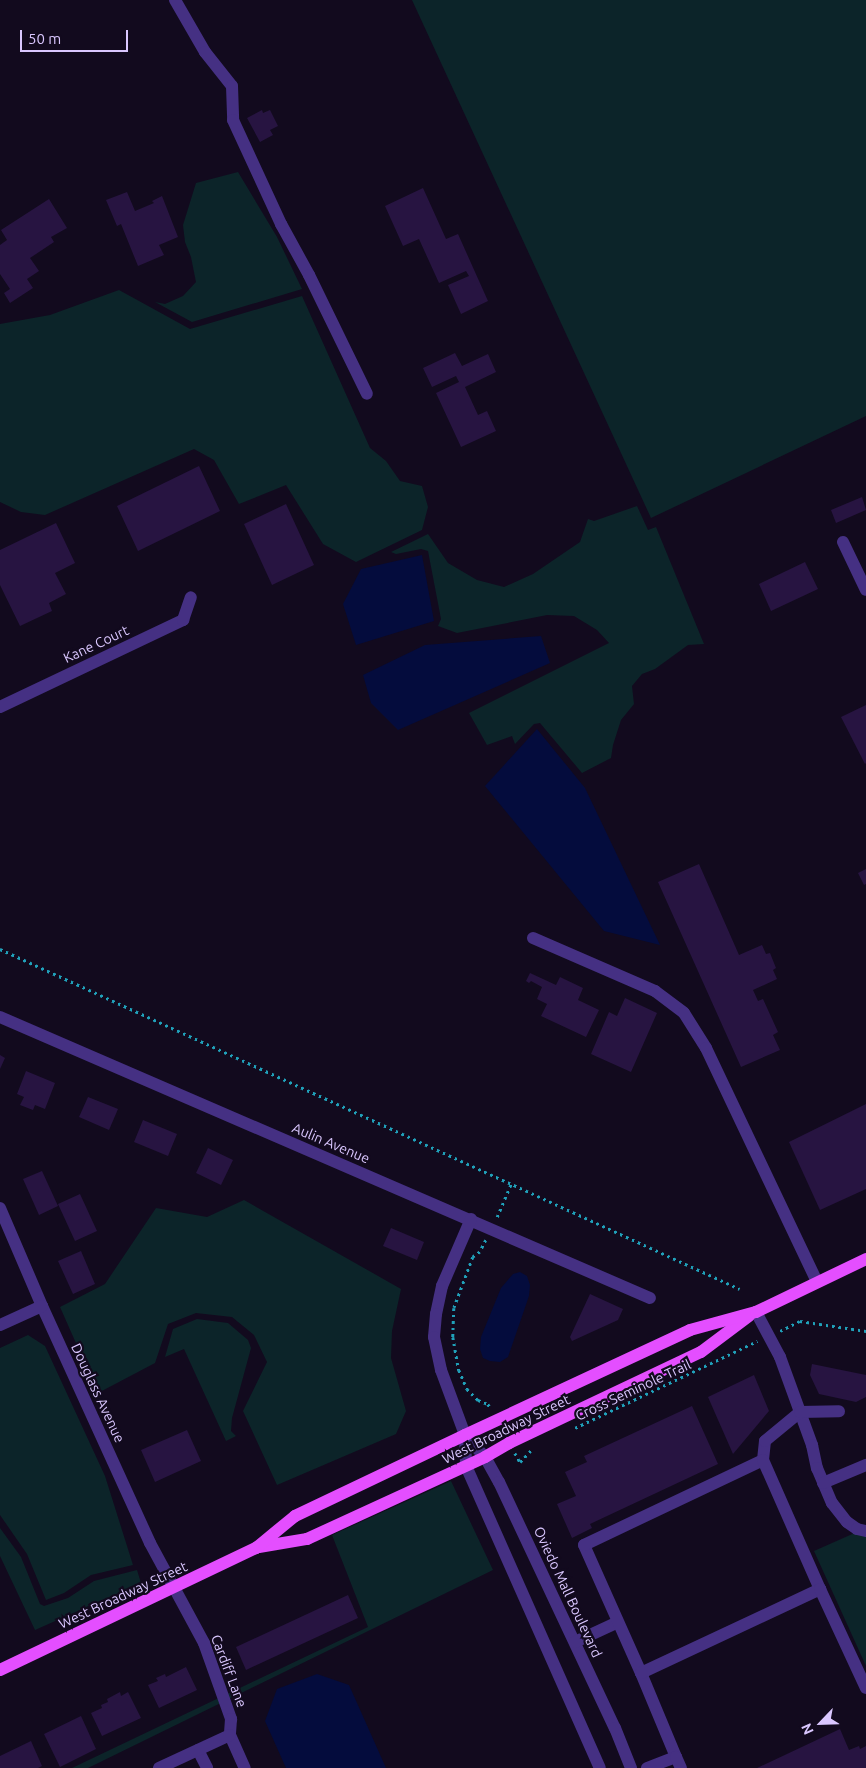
<!DOCTYPE html>
<style>
body{margin:0}
#map{position:relative;width:866px;height:1768px;overflow:hidden;background:#120a1e;font-family:Ubuntu,sans-serif}
div>[style]{position:absolute}
[style*='--x']{left:calc(var(--x)*1px);top:calc(var(--y)*1px);width:calc(var(--w)*1px);rotate:calc(var(--a)*1deg)}
.green>*{inset:0;background:#0c2429}
.water>*{inset:0;background:#040c3d}
.building>*{inset:0;background:#271441}
.path>*{height:2.5px;margin-top:-1.25px;transform-origin:0;background:repeating-linear-gradient(90deg,#20a1ba 0 2.5px,transparent 0 6.5px)}
.minor>*{height:12px;margin:-6px;padding:0 6px;transform-origin:6px;border-radius:6px;background:#453083}
.major>*{height:12px;margin:-6px;padding:0 6px;transform-origin:6px;border-radius:6px;background:#e44eff}
span{translate:-50% -50%;white-space:nowrap;text-align:center;line-height:1.15;-webkit-text-stroke:4.5px #120a1e;paint-order:stroke}
.street-label{font-size:14px;color:#dac7ff}
.north{position:absolute;left:796px;top:1698px;width:50px;height:50px;-webkit-text-stroke:4px #120a1e;paint-order:stroke;rotate:246deg;font-size:14px;font-weight:700;line-height:20px;text-align:center;color:#dac7ff}
.north::after{content:'';display:block;margin:auto;width:18px;height:22px;background:#dac7ff;clip-path:polygon(50% 0,100% 100%,50% 72%,0 100%)}
.scale{position:absolute;left:20px;top:30px;width:108px;height:22px;box-sizing:border-box;border:2px solid #dac7ff;border-top:0;padding-left:6px;font-size:15px;line-height:18px;white-space:nowrap;color:#dac7ff;-webkit-text-stroke:4px #120a1e;paint-order:stroke}
</style>
<div id="map">
<div class="green">
<i style="clip-path:polygon(412px 0,866px 0,866px 416px,651px 518px)"></i>
<i style="clip-path:polygon(238px 172px,277px 237px,302px 289px,192px 322px,155px 302px,165px 304px,183px 296px,196px 282px,191px 257px,185px 242px,183px 225px,196px 183px)"></i>
<i style="clip-path:polygon(119px 290px,190px 329px,302px 296px,370px 448px,386px 461px,400px 481px,422px 486px,428px 507px,422px 530px,356px 562px,323px 544px,286px 485px,239px 504px,214px 460px,194px 449px,45px 515px,21px 512px,0 502px,0 324px,50px 315px)"></i>
<i style="clip-path:polygon(637px 506px,648px 530px,656px 527px,704px 644px,688px 645px,655px 669px,642px 674px,632px 686px,634px 704px,621px 720px,613px 745px,611px 758px,582px 773px,540px 723px,534px 724px,515px 744px,512px 736px,487px 745px,469px 713px,609px 643px,597px 630px,574px 616px,547px 615px,457px 633px,438px 626px,441px 619px,428px 551px,421px 549px,396px 554px,391px 552px,428px 534px,448px 563px,477px 580px,504px 587px,533px 574px,580px 542px,588px 519px,594px 521px)"></i>
<i style="clip-path:polygon(244px 1200px,401px 1289px,392px 1331px,391px 1358px,406px 1411px,396px 1434px,277px 1485px,243px 1411px,267px 1362px,254px 1335px,232px 1317px,196px 1313px,168px 1324px,155px 1363px,98px 1393px,60px 1307px,105px 1284px,156px 1208px,207px 1217px)"></i>
<i style="clip-path:polygon(197px 1319px,228px 1323px,248px 1340px,251px 1348px,232px 1418px,231px 1431px,236px 1436px,226px 1441px,184px 1349px,165px 1357px,173px 1329px)"></i>
<i style="clip-path:polygon(28px 1335px,45px 1346px,105px 1476px,133px 1565px,91px 1575px,64px 1593px,46px 1600px,27px 1554px,0 1515px,0 1348px)"></i>
<i style="clip-path:polygon(451px 1481px,493px 1570px,88px 1768px,72px 1768px,368px 1627px,332px 1535px)"></i>
<i style="clip-path:polygon(0 1528px,21px 1557px,40px 1604px,44px 1606px,68px 1598px,94px 1581px,137px 1570px,141px 1583px,35px 1630px,0 1556px)"></i>
<i style="clip-path:polygon(866px 1528px,866px 1666px,814px 1551px)"></i>
</div>
<div class="water">
<i style="clip-path:polygon(422px 555px,434px 621px,356px 645px,343px 604px,361px 569px)"></i>
<i style="clip-path:polygon(541px 636px,550px 663px,398px 730px,371px 703px,363px 675px,425px 645px)"></i>
<i style="clip-path:polygon(537px 729px,585px 788px,660px 945px,604px 931px,485px 786px)"></i>
<i style="clip-path:polygon(520px 1272px,527px 1276px,530px 1285px,529px 1296px,508px 1357px,500px 1362px,490px 1361px,483px 1358px,480px 1349px,481px 1337px,501px 1288px,513px 1274px)"></i>
<i style="clip-path:polygon(317px 1674px,349px 1685px,386px 1768px,286px 1768px,265px 1721px,277px 1689px)"></i>
</div>
<div class="building">
<i style="clip-path:polygon(262px 110px,263px 113px,270px 110px,278px 126px,270px 130px,273px 135px,260px 142px,247px 118px)"></i>
<i style="clip-path:polygon(423px 188px,446px 239px,458px 234px,488px 301px,461px 314px,448px 285px,469px 276px,466px 271px,439px 283px,419px 239px,403px 246px,385px 206px)"></i>
<i style="clip-path:polygon(127px 192px,135px 211px,154px 203px,152px 201px,162px 196px,178px 237px,159px 245px,164px 255px,138px 266px,121px 224px,117px 226px,106px 200px)"></i>
<i style="clip-path:polygon(49px 199px,67px 228px,51px 237px,54px 242px,30px 258px,39px 271px,27px 279px,33px 288px,10px 303px,4px 293px,10px 289px,0 274px,0 245px,7px 240px,1px 230px)"></i>
<i style="clip-path:polygon(455px 353px,462px 366px,488px 354px,496px 372px,465px 387px,478px 415px,487px 411px,496px 431px,461px 447px,436px 393px,459px 382px,456px 376px,432px 387px,423px 368px)"></i>
<i style="clip-path:polygon(199px 466px,220px 511px,138px 551px,117px 506px)"></i>
<i style="clip-path:polygon(862px 497px,866px 510px,836px 523px,831px 510px)"></i>
<i style="clip-path:polygon(286px 504px,314px 565px,272px 585px,244px 524px)"></i>
<i style="clip-path:polygon(56px 523px,75px 563px,55px 573px,66px 594px,49px 603px,52px 611px,20px 626px,0 585px,0 550px)"></i>
<i style="clip-path:polygon(805px 562px,818px 589px,771px 611px,759px 584px)"></i>
<i style="clip-path:polygon(866px 705px,866px 763px,865px 764px,841px 717px)"></i>
<i style="clip-path:polygon(699px 864px,739px 955px,762px 945px,766px 954px,770px 953px,776px 968px,773px 970px,777px 979px,753px 990px,758px 1001px,763px 999px,778px 1032px,773px 1035px,780px 1050px,741px 1067px,658px 882px)"></i>
<i style="clip-path:polygon(866px 869px,866px 884px,864px 885px,858px 873px)"></i>
<i style="clip-path:polygon(530px 973px,556px 985px,560px 977px,583px 988px,578px 1000px,599px 1010px,586px 1037px,541px 1016px,547px 1004px,537px 999px,542px 987px,531px 981px,529px 983px,526px 981px)"></i>
<i style="clip-path:polygon(625px 998px,657px 1013px,631px 1072px,591px 1054px,609px 1012px,617px 1016px)"></i>
<i style="clip-path:polygon(0 1055px,5px 1058px,0 1069px)"></i>
<i style="clip-path:polygon(26px 1071px,55px 1083px,45px 1109px,35px 1105px,33px 1110px,20px 1105px,24px 1097px,17px 1094px)"></i>
<i style="clip-path:polygon(88px 1097px,118px 1109px,109px 1130px,79px 1117px)"></i>
<i style="clip-path:polygon(866px 1104px,866px 1189px,820px 1210px,789px 1142px)"></i>
<i style="clip-path:polygon(143px 1120px,177px 1134px,168px 1156px,134px 1142px)"></i>
<i style="clip-path:polygon(208px 1148px,233px 1160px,221px 1185px,196px 1173px)"></i>
<i style="clip-path:polygon(42px 1171px,58px 1206px,39px 1215px,23px 1179px)"></i>
<i style="clip-path:polygon(80px 1194px,97px 1231px,75px 1241px,58px 1204px)"></i>
<i style="clip-path:polygon(391px 1228px,424px 1242px,417px 1260px,383px 1246px)"></i>
<i style="clip-path:polygon(81px 1251px,95px 1284px,73px 1294px,58px 1261px)"></i>
<i style="clip-path:polygon(590px 1294px,623px 1309px,618px 1320px,572px 1341px,570px 1337px)"></i>
<i style="clip-path:polygon(812px 1364px,866px 1375px,866px 1397px,856px 1402px,819px 1394px,810px 1375px)"></i>
<i style="clip-path:polygon(754px 1375px,769px 1411px,733px 1454px,708px 1397px)"></i>
<i style="clip-path:polygon(692px 1406px,718px 1464px,590px 1524px,592px 1528px,572px 1538px,557px 1504px,576px 1496px,565px 1472px,587px 1462px,584px 1456px)"></i>
<i style="clip-path:polygon(187px 1430px,201px 1461px,155px 1482px,141px 1450px)"></i>
<i style="clip-path:polygon(348px 1595px,358px 1618px,246px 1670px,236px 1647px)"></i>
<i style="clip-path:polygon(186px 1667px,197px 1690px,159px 1708px,148px 1685px,158px 1681px,156px 1678px,165px 1674px,166px 1677px)"></i>
<i style="clip-path:polygon(120px 1692px,121px 1696px,128px 1692px,141px 1718px,102px 1736px,91px 1713px,102px 1708px,101px 1705px,108px 1702px,107px 1699px)"></i>
<i style="clip-path:polygon(81px 1716px,96px 1749px,60px 1767px,44px 1734px)"></i>
<i style="clip-path:polygon(840px 1729px,849px 1750px,859px 1746px,860px 1749px,866px 1746px,866px 1768px,757px 1768px)"></i>
<i style="clip-path:polygon(31px 1741px,42px 1766px,38px 1768px,0 1768px,0 1756px)"></i>
</div>
<div class="path">
<i style="--x:0;--y:949;--w:814;--a:24.68"></i>
<i style="--x:497;--y:1217;--w:36;--a:-67"></i>
<i style="--x:486;--y:1240;--w:13;--a:117"></i>
<i style="--x:480;--y:1252;--w:9;--a:144"></i>
<i style="--x:473;--y:1257;--w:54;--a:110.4"></i>
<i style="--x:454;--y:1308;--w:29;--a:92"></i>
<i style="--x:453;--y:1337;--w:34;--a:80"></i>
<i style="--x:459;--y:1370;--w:21;--a:67"></i>
<i style="--x:467;--y:1389;--w:16;--a:45"></i>
<i style="--x:478;--y:1400;--w:11;--a:22"></i>
<i style="--x:488;--y:1404;--w:6;--a:59"></i>
<i style="--x:780;--y:1331;--w:22;--a:-27"></i>
<i style="--x:800;--y:1321;--w:67;--a:8.6"></i>
<i style="--x:575;--y:1428;--w:202;--a:-25.5"></i>
<i style="--x:515;--y:1453;--w:10;--a:61"></i>
<i style="--x:520;--y:1462;--w:19;--a:-47"></i>
</div>
<div class="minor">
<i style="--x:175;--y:0;--w:60;--a:60"></i>
<i style="--x:205;--y:52;--w:43;--a:51.5"></i>
<i style="--x:232;--y:86;--w:34;--a:88"></i>
<i style="--x:233;--y:120;--w:115;--a:65.2"></i>
<i style="--x:281;--y:224;--w:58;--a:61.2"></i>
<i style="--x:309;--y:275;--w:132;--a:64"></i>
<i style="--x:843;--y:542;--w:53;--a:64.4"></i>
<i style="--x:0;--y:707;--w:203;--a:-25.4"></i>
<i style="--x:183;--y:620;--w:24;--a:-71"></i>
<i style="--x:533;--y:938;--w:133;--a:23.5"></i>
<i style="--x:655;--y:991;--w:36;--a:37"></i>
<i style="--x:684;--y:1013;--w:41;--a:57.8"></i>
<i style="--x:706;--y:1048;--w:259;--a:64.6"></i>
<i style="--x:0;--y:1017;--w:708;--a:23.38"></i>
<i style="--x:0;--y:1208;--w:107;--a:66.8"></i>
<i style="--x:42;--y:1306;--w:260;--a:65.5"></i>
<i style="--x:150;--y:1543;--w:114;--a:61.6"></i>
<i style="--x:204;--y:1643;--w:81;--a:70.4"></i>
<i style="--x:231;--y:1719;--w:16;--a:94"></i>
<i style="--x:230;--y:1735;--w:36;--a:66"></i>
<i style="--x:471;--y:1219;--w:73;--a:113.4"></i>
<i style="--x:442;--y:1286;--w:29;--a:102"></i>
<i style="--x:436;--y:1314;--w:23;--a:95"></i>
<i style="--x:434;--y:1337;--w:34;--a:78"></i>
<i style="--x:441;--y:1370;--w:69;--a:69.7"></i>
<i style="--x:465;--y:1435;--w:30;--a:48"></i>
<i style="--x:485;--y:1457;--w:29;--a:61"></i>
<i style="--x:499;--y:1482;--w:272;--a:64.8"></i>
<i style="--x:615;--y:1728;--w:43;--a:68.2"></i>
<i style="--x:756;--y:1312;--w:51;--a:61.9"></i>
<i style="--x:780;--y:1357;--w:94;--a:70"></i>
<i style="--x:812;--y:1445;--w:24;--a:78"></i>
<i style="--x:817;--y:1468;--w:38;--a:67"></i>
<i style="--x:832;--y:1503;--w:24;--a:52"></i>
<i style="--x:847;--y:1522;--w:12;--a:35"></i>
<i style="--x:857;--y:1529;--w:9;--a:13"></i>
<i style="--x:0;--y:1325;--w:46;--a:-24.3"></i>
<i style="--x:465;--y:1435;--w:31;--a:88"></i>
<i style="--x:466;--y:1466;--w:330;--a:66.1"></i>
<i style="--x:763;--y:1460;--w:19;--a:-84"></i>
<i style="--x:765;--y:1441;--w:45;--a:-39.6"></i>
<i style="--x:800;--y:1412;--w:39;--a:-1"></i>
<i style="--x:823;--y:1483;--w:47;--a:-22.7"></i>
<i style="--x:575;--y:1642;--w:47;--a:-24.9"></i>
<i style="--x:641;--y:1673;--w:140;--a:-114"></i>
<i style="--x:584;--y:1545;--w:198;--a:-25.4"></i>
<i style="--x:763;--y:1460;--w:141;--a:66.2"></i>
<i style="--x:198;--y:1750;--w:20;--a:63"></i>
<i style="--x:676;--y:1757;--w:91;--a:-112.6"></i>
<i style="--x:641;--y:1673;--w:198;--a:-25.1"></i>
<i style="--x:820;--y:1589;--w:109;--a:65.1"></i>
<i style="--x:159;--y:1768;--w:78;--a:-24.9"></i>
<i style="--x:647;--y:1768;--w:31;--a:-21"></i>
<i style="--x:676;--y:1757;--w:12;--a:66"></i>
</div>
<div class="major">
<i style="--x:259;--y:1547;--w:49;--a:-9.5"></i>
<i style="--x:307;--y:1539;--w:196;--a:-24.7"></i>
<i style="--x:485;--y:1457;--w:28;--a:-30"></i>
<i style="--x:509;--y:1443;--w:212;--a:-25.4"></i>
<i style="--x:701;--y:1352;--w:60;--a:-36.9"></i>
<i style="--x:0;--y:1670;--w:284;--a:-25.5"></i>
<i style="--x:256;--y:1548;--w:50;--a:-39.4"></i>
<i style="--x:295;--y:1516;--w:188;--a:-25.5"></i>
<i style="--x:465;--y:1435;--w:248;--a:-25"></i>
<i style="--x:690;--y:1330;--w:68;--a:-15.3"></i>
<i style="--x:756;--y:1312;--w:122;--a:-25.7"></i>
</div>
<div class="street-label">
<span style="left:96px;top:644px;rotate:-25deg">Kane Court</span>
<span style="left:331px;top:1143px;rotate:23deg">Aulin Avenue</span>
<span style="left:633px;top:1390px;rotate:-25deg">Cross Seminole Trail</span>
<span style="left:98px;top:1393px;rotate:65deg">Douglass Avenue</span>
<span style="left:506px;top:1429px;rotate:-26deg">West Broadway Street</span>
<span style="left:568px;top:1592px;rotate:65deg">Oviedo Mall Boulevard</span>
<span style="left:123px;top:1595px;rotate:-25deg">West Broadway Street</span>
<span style="left:229px;top:1671px;rotate:69deg">Cardiff Lane</span>
</div>
<div class="north">N</div>
<div class="scale">50 m</div>
</div>
